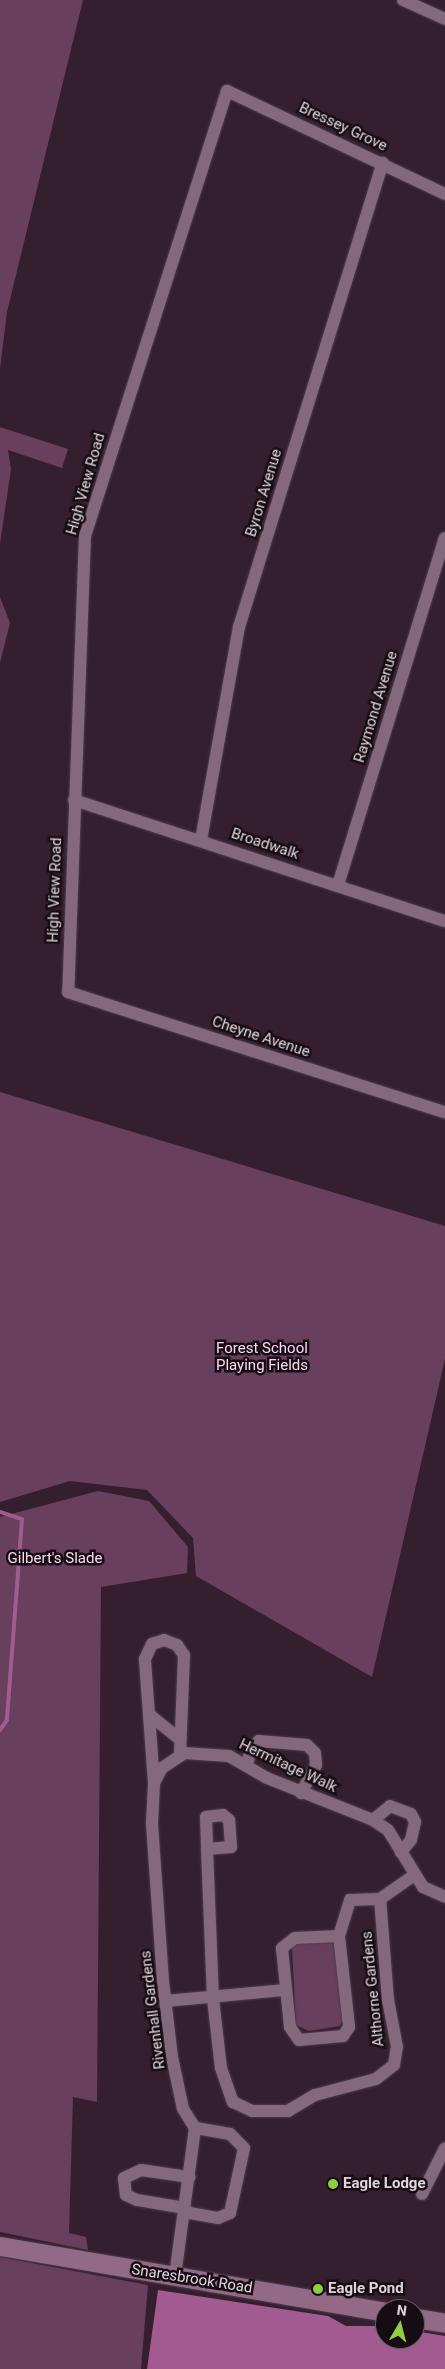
<!DOCTYPE html>
<style>
body{margin:0}
#map{position:relative;width:445px;height:2369px;overflow:hidden;background:#351f2f;font-family:Roboto,sans-serif}
div>[style]{position:absolute}
[style*='--x']{left:calc(var(--x)*1px);top:calc(var(--y)*1px);width:calc(var(--w)*1px);rotate:calc(var(--a)*1deg)}
.green>*{inset:0;background:#683f5d}
.water>*{inset:0;background:#a25b90}
.stream>*{height:4px;margin:-2px;padding:0 2px;transform-origin:2px;border-radius:2px;background:#a25b90}
.roads{filter:drop-shadow(0 0 1px #4e3d4a) drop-shadow(0 0 1px #4e3d4a)}
.street>*{height:12px;margin:-6px;padding:0 6px;transform-origin:6px;border-radius:6px;background:#83697b}
.secondary>*{height:19px;margin:-9.5px;padding:0 9.5px;transform-origin:9.5px;border-radius:9.5px;background:#936988}
.dots>*{width:14px;height:14px;translate:-50% -50%;box-sizing:border-box;border:2px solid #160d14;border-radius:50%}
span{translate:-50% -50%;white-space:nowrap;text-align:center;line-height:1.15;-webkit-text-stroke:5px #160d14;paint-order:stroke}
.street-label{font-size:15px;color:#e1d2dc}
.park-label{font-size:15px;color:#ffd6f3}
.poi-label{font-size:15px;color:#e1d2dc;font-weight:700}
.left{translate:0 -50%;text-align:left}
.north{position:absolute;left:375px;top:2299px;width:50px;height:50px;box-sizing:border-box;background:#160d14;border:1px solid #675c64;border-radius:50%;rotate:8deg;font-size:14px;font-weight:700;line-height:20px;text-align:center;color:#e1d2dc}
.north::after{content:'';display:block;margin:auto;width:18px;height:22px;background:#90cd41;clip-path:polygon(50% 0,100% 100%,50% 72%,0 100%)}
</style>
<div id="map">
<div class="green">
<i style="clip-path:polygon(0 0,83px 0,7px 312px,0 369px)"></i>
<i style="clip-path:polygon(0 427px,68px 449px,62px 468px,8px 450px,11px 469px,0 544px)"></i>
<i style="clip-path:polygon(0 597px,10px 623px,0 663px)"></i>
<i style="clip-path:polygon(0 1092px,445px 1226px,445px 1359px,372px 1677px,196px 1576px,193px 1538px,147px 1490px,70px 1481px,0 1502px)"></i>
<i style="clip-path:polygon(98px 1491px,149px 1501px,188px 1547px,187px 1573px,101px 1587px,97px 2102px,73px 2097px,69px 2233px,86px 2237px,88px 2250px,0 2232px,0 1517px)"></i>
<i style="clip-path:polygon(324px 1939px,333px 1943px,344px 2017px,340px 2026px,309px 2031px,296px 2025px,292px 1949px,298px 1942px)"></i>
<i style="clip-path:polygon(0 2257px,148px 2285px,141px 2369px,0 2369px)"></i>
</div>
<div class="water">
<i style="clip-path:polygon(158px 2290px,328px 2316px,346px 2326px,385px 2326px,385px 2339px,415px 2339px,415px 2331px,445px 2336px,445px 2369px,147px 2369px)"></i>
</div>
<div class="stream">
<i style="--x:0;--y:1512;--w:23;--a:18"></i>
<i style="--x:22;--y:1519;--w:202;--a:94.3"></i>
<i style="--x:7;--y:1720;--w:12;--a:125"></i>
</div>
<div class="roads">
<div class="street">
<i style="--x:403;--y:0;--w:46;--a:24.3"></i>
<i style="--x:445;--y:194;--w:241;--a:-154.7"></i>
<i style="--x:227;--y:91;--w:466;--a:107.7"></i>
<i style="--x:85;--y:535;--w:457;--a:92.1"></i>
<i style="--x:68;--y:992;--w:396;--a:17.7"></i>
<i style="--x:74;--y:800;--w:390;--a:18.1"></i>
<i style="--x:201;--y:840;--w:216;--a:-79.9"></i>
<i style="--x:239;--y:627;--w:486;--a:-72.8"></i>
<i style="--x:338;--y:885;--w:363;--a:-72.9"></i>
<i style="--x:151;--y:1716;--w:36;--a:39"></i>
<i style="--x:247;--y:1764;--w:18;--a:-74"></i>
<i style="--x:252;--y:1747;--w:9;--a:-41"></i>
<i style="--x:259;--y:1741;--w:48;--a:4.8"></i>
<i style="--x:307;--y:1745;--w:11;--a:45"></i>
<i style="--x:315;--y:1753;--w:12;--a:85"></i>
<i style="--x:316;--y:1765;--w:32;--a:118"></i>
<i style="--x:154;--y:1783;--w:124;--a:-94.2"></i>
<i style="--x:145;--y:1659;--w:17;--a:-65"></i>
<i style="--x:152;--y:1644;--w:13;--a:-18"></i>
<i style="--x:164;--y:1640;--w:14;--a:21"></i>
<i style="--x:177;--y:1645;--w:12;--a:55"></i>
<i style="--x:184;--y:1655;--w:101;--a:92.3"></i>
<i style="--x:373;--y:1820;--w:22;--a:-39"></i>
<i style="--x:390;--y:1806;--w:22;--a:21"></i>
<i style="--x:411;--y:1814;--w:9;--a:63"></i>
<i style="--x:415;--y:1822;--w:18;--a:103"></i>
<i style="--x:411;--y:1840;--w:16;--a:130"></i>
<i style="--x:207;--y:1849;--w:24;--a:-5"></i>
<i style="--x:231;--y:1847;--w:27;--a:-94"></i>
<i style="--x:229;--y:1820;--w:8;--a:-140"></i>
<i style="--x:223;--y:1815;--w:17;--a:173"></i>
<i style="--x:206;--y:1817;--w:32;--a:88"></i>
<i style="--x:207;--y:1849;--w:150;--a:87.7"></i>
<i style="--x:213;--y:1999;--w:69;--a:83.4"></i>
<i style="--x:221;--y:2068;--w:36;--a:71"></i>
<i style="--x:233;--y:2102;--w:21;--a:25"></i>
<i style="--x:252;--y:2111;--w:36;--a:0"></i>
<i style="--x:288;--y:2111;--w:31;--a:-31"></i>
<i style="--x:315;--y:2095;--w:63;--a:-14.7"></i>
<i style="--x:376;--y:2079;--w:23;--a:-38"></i>
<i style="--x:394;--y:2065;--w:18;--a:-81"></i>
<i style="--x:397;--y:2047;--w:48;--a:-100.8"></i>
<i style="--x:388;--y:2000;--w:101;--a:-94.5"></i>
<i style="--x:339;--y:1936;--w:92;--a:83.7"></i>
<i style="--x:349;--y:2027;--w:11;--a:124"></i>
<i style="--x:343;--y:2036;--w:44;--a:174.8"></i>
<i style="--x:299;--y:2040;--w:16;--a:-125"></i>
<i style="--x:290;--y:2027;--w:79;--a:-95.8"></i>
<i style="--x:282;--y:1948;--w:16;--a:-38"></i>
<i style="--x:295;--y:1938;--w:44;--a:-2.6"></i>
<i style="--x:339;--y:1936;--w:38;--a:-73"></i>
<i style="--x:350;--y:1900;--w:30;--a:-2"></i>
<i style="--x:380;--y:1899;--w:40;--a:-34.9"></i>
<i style="--x:166;--y:2001;--w:120;--a:-5.3"></i>
<i style="--x:422;--y:2194;--w:51;--a:-63.4"></i>
<i style="--x:185;--y:2208;--w:49;--a:-170.5"></i>
<i style="--x:137;--y:2200;--w:12;--a:-156"></i>
<i style="--x:126;--y:2195;--w:17;--a:-97"></i>
<i style="--x:124;--y:2178;--w:19;--a:-25"></i>
<i style="--x:141;--y:2170;--w:49;--a:8.3"></i>
<i style="--x:184;--y:2212;--w:35;--a:10"></i>
<i style="--x:218;--y:2218;--w:13;--a:-23"></i>
<i style="--x:230;--y:2213;--w:66;--a:-77.8"></i>
<i style="--x:244;--y:2148;--w:20;--a:-135"></i>
<i style="--x:230;--y:2134;--w:36;--a:-170"></i>
<i style="--x:175;--y:2276;--w:149;--a:-82.3"></i>
<i style="--x:195;--y:2128;--w:22;--a:-122"></i>
<i style="--x:183;--y:2109;--w:53;--a:-101.9"></i>
<i style="--x:172;--y:2057;--w:77;--a:-96.8"></i>
<i style="--x:163;--y:1981;--w:158;--a:-94"></i>
<i style="--x:152;--y:1823;--w:40;--a:-87.1"></i>
<i style="--x:154;--y:1783;--w:17;--a:-62"></i>
<i style="--x:162;--y:1768;--w:27;--a:-34"></i>
<i style="--x:184;--y:1753;--w:45;--a:3.8"></i>
<i style="--x:229;--y:1756;--w:44;--a:30.1"></i>
<i style="--x:267;--y:1778;--w:114;--a:21.6"></i>
<i style="--x:373;--y:1820;--w:18;--a:34"></i>
<i style="--x:388;--y:1830;--w:67;--a:58.4"></i>
<i style="--x:423;--y:1887;--w:24;--a:24"></i>
</div>
<div class="secondary">
<i style="--x:0;--y:2246;--w:391;--a:9.7"></i>
<i style="--x:415;--y:2318;--w:30;--a:9"></i>
</div>
</div>
<div class="dots">
<i style="left:333px;top:2184px;background:#90cd41"></i>
<i style="left:318px;top:2289px;background:#90cd41"></i>
</div>
<div class="street-label">
<span style="left:343px;top:127px;rotate:25deg">Bressey Grove</span>
<span style="left:86px;top:484px;rotate:-74deg">High View Road</span>
<span style="left:264px;top:493px;rotate:-73deg">Byron Avenue</span>
<span style="left:376px;top:707px;rotate:-73deg">Raymond Avenue</span>
<span style="left:265px;top:844px;rotate:18deg">Broadwalk</span>
<span style="left:55px;top:890px;rotate:-88deg">High View Road</span>
<span style="left:261px;top:1037px;rotate:18deg">Cheyne Avenue</span>
<span style="left:288px;top:1766px;rotate:25deg">Hermitage Walk</span>
<span style="left:373px;top:1989px;rotate:-96deg">Althorne Gardens</span>
<span style="left:153px;top:2010px;rotate:-97deg">Rivenhall Gardens</span>
<span style="left:192px;top:2279px;rotate:9deg">Snaresbrook Road</span>
</div>
<div class="park-label">
<span style="left:262px;top:1357px">Forest School<br>Playing Fields</span>
<span style="left:55px;top:1559px">Gilbert's Slade</span>
</div>
<div class="poi-label">
<span class="left" style="left:343px;top:2184px">Eagle Lodge</span>
<span class="left" style="left:328px;top:2289px">Eagle Pond</span>
</div>
<div class="north">N</div>
</div>
